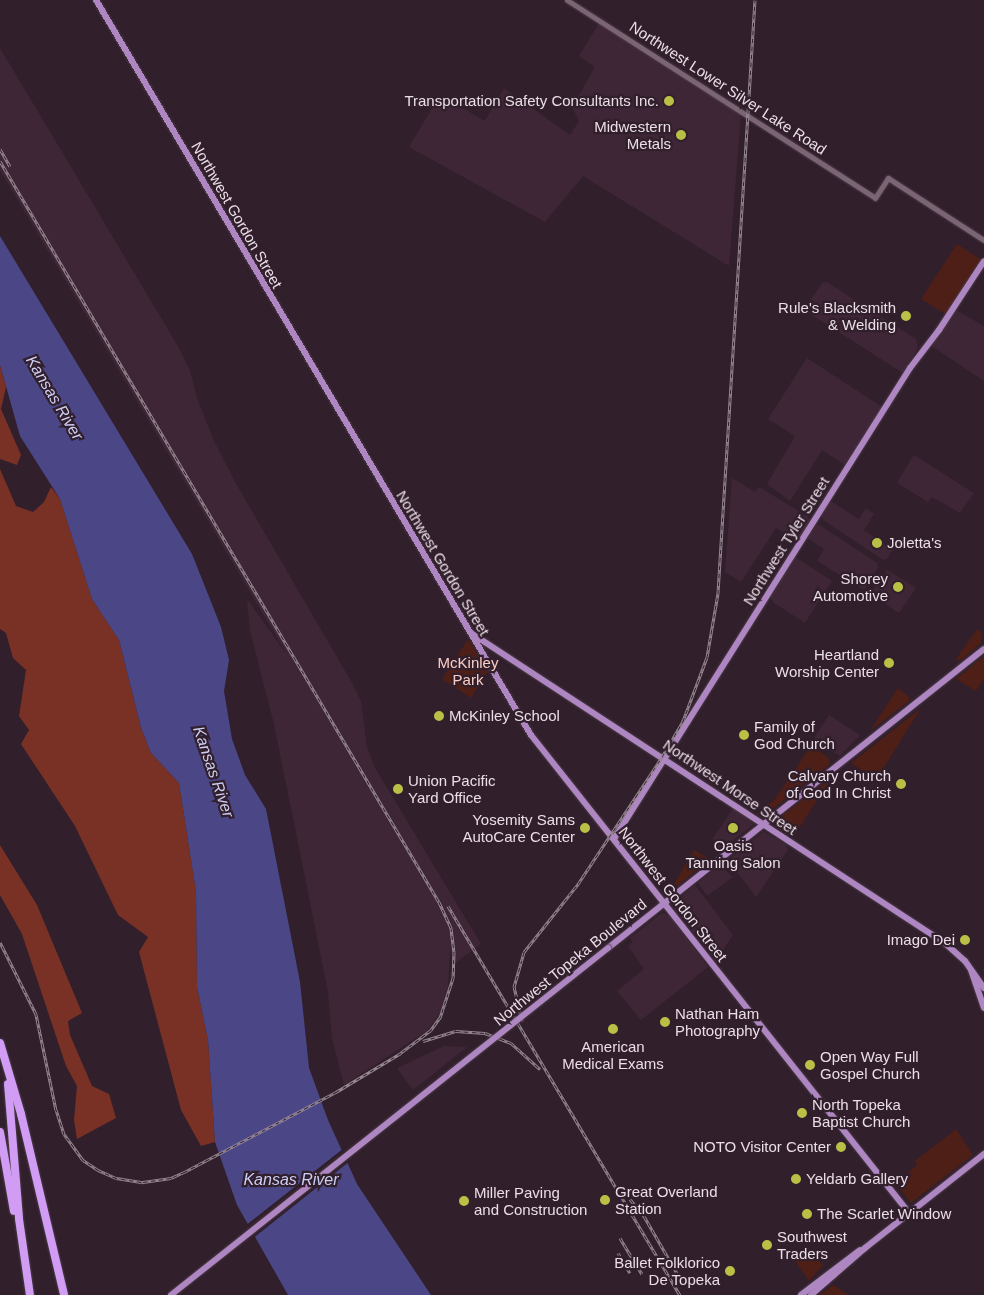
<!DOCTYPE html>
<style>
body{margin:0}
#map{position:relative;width:984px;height:1295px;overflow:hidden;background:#311f2c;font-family:Helvetica,sans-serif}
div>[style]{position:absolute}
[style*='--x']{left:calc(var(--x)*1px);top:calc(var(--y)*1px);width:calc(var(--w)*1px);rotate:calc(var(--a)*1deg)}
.built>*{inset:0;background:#3e2637}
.green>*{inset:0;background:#4e1f17}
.forest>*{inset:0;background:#793125}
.water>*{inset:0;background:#4b4787}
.pier>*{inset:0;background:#311f2c}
.roads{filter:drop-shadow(0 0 1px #4b3b47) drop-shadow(0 0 1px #4b3b47)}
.minor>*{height:5px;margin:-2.5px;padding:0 2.5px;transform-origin:2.5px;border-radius:2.5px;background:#7b6574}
.major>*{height:6px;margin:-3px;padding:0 3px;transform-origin:3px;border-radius:3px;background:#ae86c1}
.highway>*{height:8px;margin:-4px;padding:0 4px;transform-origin:4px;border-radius:4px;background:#d09cf4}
.rail>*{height:3px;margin-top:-1.5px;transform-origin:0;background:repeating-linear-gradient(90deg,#311f2c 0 4px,#968792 0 8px);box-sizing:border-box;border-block:1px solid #968792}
.bridges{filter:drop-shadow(0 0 1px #4b3b47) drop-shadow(0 0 1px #4b3b47)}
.major-bridge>*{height:6px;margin:-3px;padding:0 3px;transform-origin:3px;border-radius:3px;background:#ae86c1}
.dots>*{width:14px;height:14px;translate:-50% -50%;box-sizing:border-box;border:2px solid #311f2c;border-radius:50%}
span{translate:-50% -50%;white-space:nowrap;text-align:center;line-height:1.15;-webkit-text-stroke:4.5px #311f2c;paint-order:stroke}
.street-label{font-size:15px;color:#ebdee7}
.poi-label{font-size:15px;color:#ebdee7}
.right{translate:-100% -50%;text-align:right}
.left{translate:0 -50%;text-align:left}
.park-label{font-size:15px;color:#fbcdc4}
.water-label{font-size:16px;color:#cccef4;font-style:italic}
</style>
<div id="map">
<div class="built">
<i style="clip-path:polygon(599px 23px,741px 114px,729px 266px,583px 176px,545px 222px,409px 147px,440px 95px,485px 121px,504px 88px,570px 135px,579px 121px,572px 107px,595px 67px,579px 56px)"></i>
<i style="clip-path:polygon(0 48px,179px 348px,190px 371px,197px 398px,214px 441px,234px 480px,352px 683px,361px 701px,367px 747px,374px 766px,481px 944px,455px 963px,450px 950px,448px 988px,440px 1013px,427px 1031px,344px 1085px,332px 1038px,328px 992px,274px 724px,250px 631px,247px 599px,288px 656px,0 170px)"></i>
<i style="clip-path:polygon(827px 282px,916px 339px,918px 347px,903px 373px,804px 310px,822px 283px)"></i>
<i style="clip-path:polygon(956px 310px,984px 326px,984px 381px,930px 345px)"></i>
<i style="clip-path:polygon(807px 358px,882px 407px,845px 465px,822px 450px,790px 501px,767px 484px,795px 436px,768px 419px)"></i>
<i style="clip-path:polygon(914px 455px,974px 493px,960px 513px,932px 497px,928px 502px,897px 483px)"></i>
<i style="clip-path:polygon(732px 478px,755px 492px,759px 487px,807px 516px,811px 522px,799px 542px,776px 528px,741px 582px,725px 572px)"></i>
<i style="clip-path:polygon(829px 500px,859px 519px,866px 508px,874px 514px,864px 530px,893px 549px,887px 559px,883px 560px,823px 520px,821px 514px)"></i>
<i style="clip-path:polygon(818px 524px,877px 563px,878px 568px,864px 590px,817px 561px,824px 549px,807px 538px)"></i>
<i style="clip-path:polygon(795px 557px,832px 581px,805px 623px,774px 603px,770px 597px)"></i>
<i style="clip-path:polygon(887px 570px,916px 588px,899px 613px,870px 594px)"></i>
<i style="clip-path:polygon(829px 715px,860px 735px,840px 756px,812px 741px)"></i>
<i style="clip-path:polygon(734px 807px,754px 824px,716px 854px,713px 838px)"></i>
<i style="clip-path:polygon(763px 832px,786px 844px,788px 850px,756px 897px,728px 860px)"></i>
<i style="clip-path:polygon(720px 865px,733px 877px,707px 896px,698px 883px)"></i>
<i style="clip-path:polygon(695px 885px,733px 935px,716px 961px,674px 908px,677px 900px)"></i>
<i style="clip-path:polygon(662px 913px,669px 915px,708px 967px,641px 1020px,617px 991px,644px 969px,628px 946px,633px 942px,630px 938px)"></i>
<i style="clip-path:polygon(444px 1046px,467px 1047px,413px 1090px,397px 1068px)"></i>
</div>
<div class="green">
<i style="clip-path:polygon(957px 244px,982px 260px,947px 315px,921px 299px)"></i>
<i style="clip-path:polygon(977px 629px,982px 634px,981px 643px,960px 661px,956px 659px)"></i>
<i style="clip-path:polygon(468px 639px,488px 671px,471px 698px,442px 679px)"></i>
<i style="clip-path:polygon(984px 656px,984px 679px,976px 691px,956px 679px)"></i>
<i style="clip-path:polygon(898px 688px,909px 697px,909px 701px,870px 731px)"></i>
<i style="clip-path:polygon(921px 708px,876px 780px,851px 763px)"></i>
<i style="clip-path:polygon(811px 746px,828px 757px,830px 764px,765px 815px,756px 815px,775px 799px)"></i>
<i style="clip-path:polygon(832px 777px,794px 836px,775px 823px,782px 816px)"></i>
<i style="clip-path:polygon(694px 850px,710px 859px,677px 886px,674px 884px)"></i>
<i style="clip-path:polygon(956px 1129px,973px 1155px,911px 1203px,896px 1184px,917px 1165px,915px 1161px)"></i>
<i style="clip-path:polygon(808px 1247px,823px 1265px,809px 1281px,793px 1258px)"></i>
<i style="clip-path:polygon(833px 1285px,848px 1295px,817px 1295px,822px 1293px)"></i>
</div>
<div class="forest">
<i style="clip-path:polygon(0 365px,6px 387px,1px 409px,21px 455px,17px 465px,0 459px)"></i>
<i style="clip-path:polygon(0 469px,16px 506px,33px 512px,44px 502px,51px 487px,60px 499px,92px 599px,119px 640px,141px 728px,151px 753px,179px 783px,196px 891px,197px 987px,208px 1040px,215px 1142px,201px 1146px,181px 1110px,139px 952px,148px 937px,118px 915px,75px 826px,21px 744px,29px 730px,19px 716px,26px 670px,13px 658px,6px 633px,0 629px)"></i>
<i style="clip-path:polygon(0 845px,37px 905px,82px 1013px,68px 1021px,70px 1035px,92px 1086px,109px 1094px,116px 1118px,77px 1139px,74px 1120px,77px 1086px,66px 1066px,22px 934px,0 895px)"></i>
</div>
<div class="water">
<i style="clip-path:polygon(0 236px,192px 554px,221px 627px,229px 660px,224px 691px,232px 739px,245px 775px,266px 809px,300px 982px,309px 1068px,328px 1120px,357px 1184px,431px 1295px,288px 1295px,237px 1205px,215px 1142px,208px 1040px,197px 987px,196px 891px,179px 783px,151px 753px,141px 728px,119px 640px,92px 599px,60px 499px,20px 436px,0 365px)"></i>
</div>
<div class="pier">
<i style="clip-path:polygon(344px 1148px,350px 1161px,252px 1239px,245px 1226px)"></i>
</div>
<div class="roads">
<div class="minor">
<i style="--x:567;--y:0;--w:366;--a:32.7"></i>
<i style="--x:875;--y:198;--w:24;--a:-57"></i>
<i style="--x:888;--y:178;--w:114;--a:32.9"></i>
</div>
<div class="major">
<i style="--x:96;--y:0;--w:854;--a:59.38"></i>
<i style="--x:531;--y:735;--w:609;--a:51.66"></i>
<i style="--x:471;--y:633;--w:568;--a:33.21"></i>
<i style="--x:946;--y:944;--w:25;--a:42"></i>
<i style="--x:965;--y:961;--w:33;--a:55"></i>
<i style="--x:614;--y:839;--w:556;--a:-57.85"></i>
<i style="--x:910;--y:368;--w:48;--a:-52.7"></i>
<i style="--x:939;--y:330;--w:82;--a:-56.9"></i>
<i style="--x:608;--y:948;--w:480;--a:-38.5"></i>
<i style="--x:971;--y:970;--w:40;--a:71.1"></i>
<i style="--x:801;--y:1295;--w:74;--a:-37.3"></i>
<i style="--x:811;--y:1295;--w:72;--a:-41"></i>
<i style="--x:865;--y:1248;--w:152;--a:-38.3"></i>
</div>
<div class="highway">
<i style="--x:0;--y:1043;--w:74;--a:73.5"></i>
<i style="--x:21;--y:1114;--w:186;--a:76.6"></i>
<i style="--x:8;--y:1084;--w:135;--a:85.3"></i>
<i style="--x:19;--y:1219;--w:77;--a:81.8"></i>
<i style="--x:0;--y:1132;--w:80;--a:80"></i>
</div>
</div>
<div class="rail">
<i style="--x:0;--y:149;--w:20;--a:60"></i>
<i style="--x:0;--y:161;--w:861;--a:59.36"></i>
<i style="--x:439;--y:902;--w:29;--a:65"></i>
<i style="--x:451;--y:928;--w:24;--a:83"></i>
<i style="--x:454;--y:952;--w:26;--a:92"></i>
<i style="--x:453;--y:978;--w:40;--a:108"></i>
<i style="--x:441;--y:1016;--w:17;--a:126"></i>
<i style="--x:431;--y:1030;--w:38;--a:143"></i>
<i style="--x:401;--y:1053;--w:76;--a:149"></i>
<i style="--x:336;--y:1092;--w:172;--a:152.2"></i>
<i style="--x:184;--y:1172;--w:14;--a:155"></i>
<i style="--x:171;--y:1178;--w:30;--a:172"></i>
<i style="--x:141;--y:1182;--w:25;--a:-171"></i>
<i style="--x:116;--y:1178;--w:20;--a:-156"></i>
<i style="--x:98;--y:1170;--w:18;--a:-146"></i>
<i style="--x:83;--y:1160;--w:32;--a:-126"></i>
<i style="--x:64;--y:1134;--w:25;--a:-108"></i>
<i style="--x:56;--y:1110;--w:98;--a:-101.8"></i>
<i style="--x:36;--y:1014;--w:80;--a:-116.6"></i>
<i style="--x:448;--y:906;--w:453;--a:59.2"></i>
<i style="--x:522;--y:1021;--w:35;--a:-103"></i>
<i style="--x:514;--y:987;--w:36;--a:-74"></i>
<i style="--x:524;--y:952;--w:87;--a:-51.5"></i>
<i style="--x:578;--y:884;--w:152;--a:-56.5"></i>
<i style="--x:662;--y:757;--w:42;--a:-59.7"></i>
<i style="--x:683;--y:721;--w:68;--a:-69.4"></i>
<i style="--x:707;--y:657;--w:65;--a:-80.2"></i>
<i style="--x:718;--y:593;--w:594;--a:-86.43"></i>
<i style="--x:423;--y:1041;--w:34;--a:-17"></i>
<i style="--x:456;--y:1031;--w:29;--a:4"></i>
<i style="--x:485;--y:1033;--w:28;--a:21"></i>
<i style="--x:511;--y:1043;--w:39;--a:42"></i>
<i style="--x:630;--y:1199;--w:22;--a:51"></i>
<i style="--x:644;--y:1216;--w:68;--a:60"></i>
<i style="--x:620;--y:1238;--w:42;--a:58.6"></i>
<i style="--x:618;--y:1253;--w:23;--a:59"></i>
</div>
<div class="bridges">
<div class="major-bridge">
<i style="--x:171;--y:1295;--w:558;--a:-38.45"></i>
</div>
</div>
<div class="dots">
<i style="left:669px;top:101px;background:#bac045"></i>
<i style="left:681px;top:135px;background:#bac045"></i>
<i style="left:906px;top:316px;background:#bac045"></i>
<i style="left:877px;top:543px;background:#bac045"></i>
<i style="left:898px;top:587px;background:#bac045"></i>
<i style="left:889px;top:663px;background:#bac045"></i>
<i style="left:439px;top:716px;background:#bac045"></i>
<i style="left:744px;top:735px;background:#bac045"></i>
<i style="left:901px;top:784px;background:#bac045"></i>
<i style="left:398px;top:789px;background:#bac045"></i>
<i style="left:585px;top:828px;background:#bac045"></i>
<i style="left:733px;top:828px;background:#bac045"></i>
<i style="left:965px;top:940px;background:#bac045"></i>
<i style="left:665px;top:1022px;background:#bac045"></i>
<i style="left:613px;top:1029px;background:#bac045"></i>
<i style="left:810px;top:1065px;background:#bac045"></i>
<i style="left:802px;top:1113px;background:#bac045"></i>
<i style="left:841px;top:1147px;background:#bac045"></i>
<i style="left:796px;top:1179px;background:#bac045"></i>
<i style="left:605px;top:1200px;background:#bac045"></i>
<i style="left:464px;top:1201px;background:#bac045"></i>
<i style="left:807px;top:1214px;background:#bac045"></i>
<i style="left:767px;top:1245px;background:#bac045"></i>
<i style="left:730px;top:1271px;background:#bac045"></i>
</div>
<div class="street-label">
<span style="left:728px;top:88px;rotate:33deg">Northwest Lower Silver Lake Road</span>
<span style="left:237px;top:215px;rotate:60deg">Northwest Gordon Street</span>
<span style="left:786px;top:541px;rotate:-58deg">Northwest Tyler Street</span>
<span style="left:443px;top:563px;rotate:59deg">Northwest Gordon Street</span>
<span style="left:730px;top:787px;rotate:34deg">Northwest Morse Street</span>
<span style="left:673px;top:894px;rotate:52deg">Northwest Gordon Street</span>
<span style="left:570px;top:962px;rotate:-39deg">Northwest Topeka Boulevard</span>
</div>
<div class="poi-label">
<span class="right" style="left:659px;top:101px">Transportation Safety Consultants Inc.</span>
<span class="right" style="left:671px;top:135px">Midwestern<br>Metals</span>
<span class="right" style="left:896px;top:316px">Rule's Blacksmith<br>&amp; Welding</span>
<span class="left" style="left:887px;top:543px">Joletta's</span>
<span class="right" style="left:888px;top:587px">Shorey<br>Automotive</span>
<span class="right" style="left:879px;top:663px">Heartland<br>Worship Center</span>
<span class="left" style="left:449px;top:716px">McKinley School</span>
<span class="left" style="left:754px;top:735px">Family of<br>God Church</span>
<span class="right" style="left:891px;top:784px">Calvary Church<br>of God In Christ</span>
<span class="left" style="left:408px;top:789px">Union Pacific<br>Yard Office</span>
<span class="right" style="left:575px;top:828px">Yosemity Sams<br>AutoCare Center</span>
<span style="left:733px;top:854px">Oasis<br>Tanning Salon</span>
<span class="right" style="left:955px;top:940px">Imago Dei</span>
<span class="left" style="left:675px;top:1022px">Nathan Ham<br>Photography</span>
<span style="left:613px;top:1055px">American<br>Medical Exams</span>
<span class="left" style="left:820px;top:1065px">Open Way Full<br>Gospel Church</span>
<span class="left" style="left:812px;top:1113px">North Topeka<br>Baptist Church</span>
<span class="right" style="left:831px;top:1147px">NOTO Visitor Center</span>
<span class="left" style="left:806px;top:1179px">Yeldarb Gallery</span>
<span class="left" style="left:615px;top:1200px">Great Overland<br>Station</span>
<span class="left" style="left:474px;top:1201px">Miller Paving<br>and Construction</span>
<span class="left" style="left:817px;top:1214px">The Scarlet Window</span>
<span class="left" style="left:777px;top:1245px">Southwest<br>Traders</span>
<span class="right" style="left:720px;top:1271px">Ballet Folklorico<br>De Topeka</span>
</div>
<div class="park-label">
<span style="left:468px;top:671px">McKinley<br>Park</span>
</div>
<div class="water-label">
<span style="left:54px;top:398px;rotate:59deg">Kansas River</span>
<span style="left:213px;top:772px;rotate:71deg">Kansas River</span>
<span style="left:291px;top:1180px">Kansas River</span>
</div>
</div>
